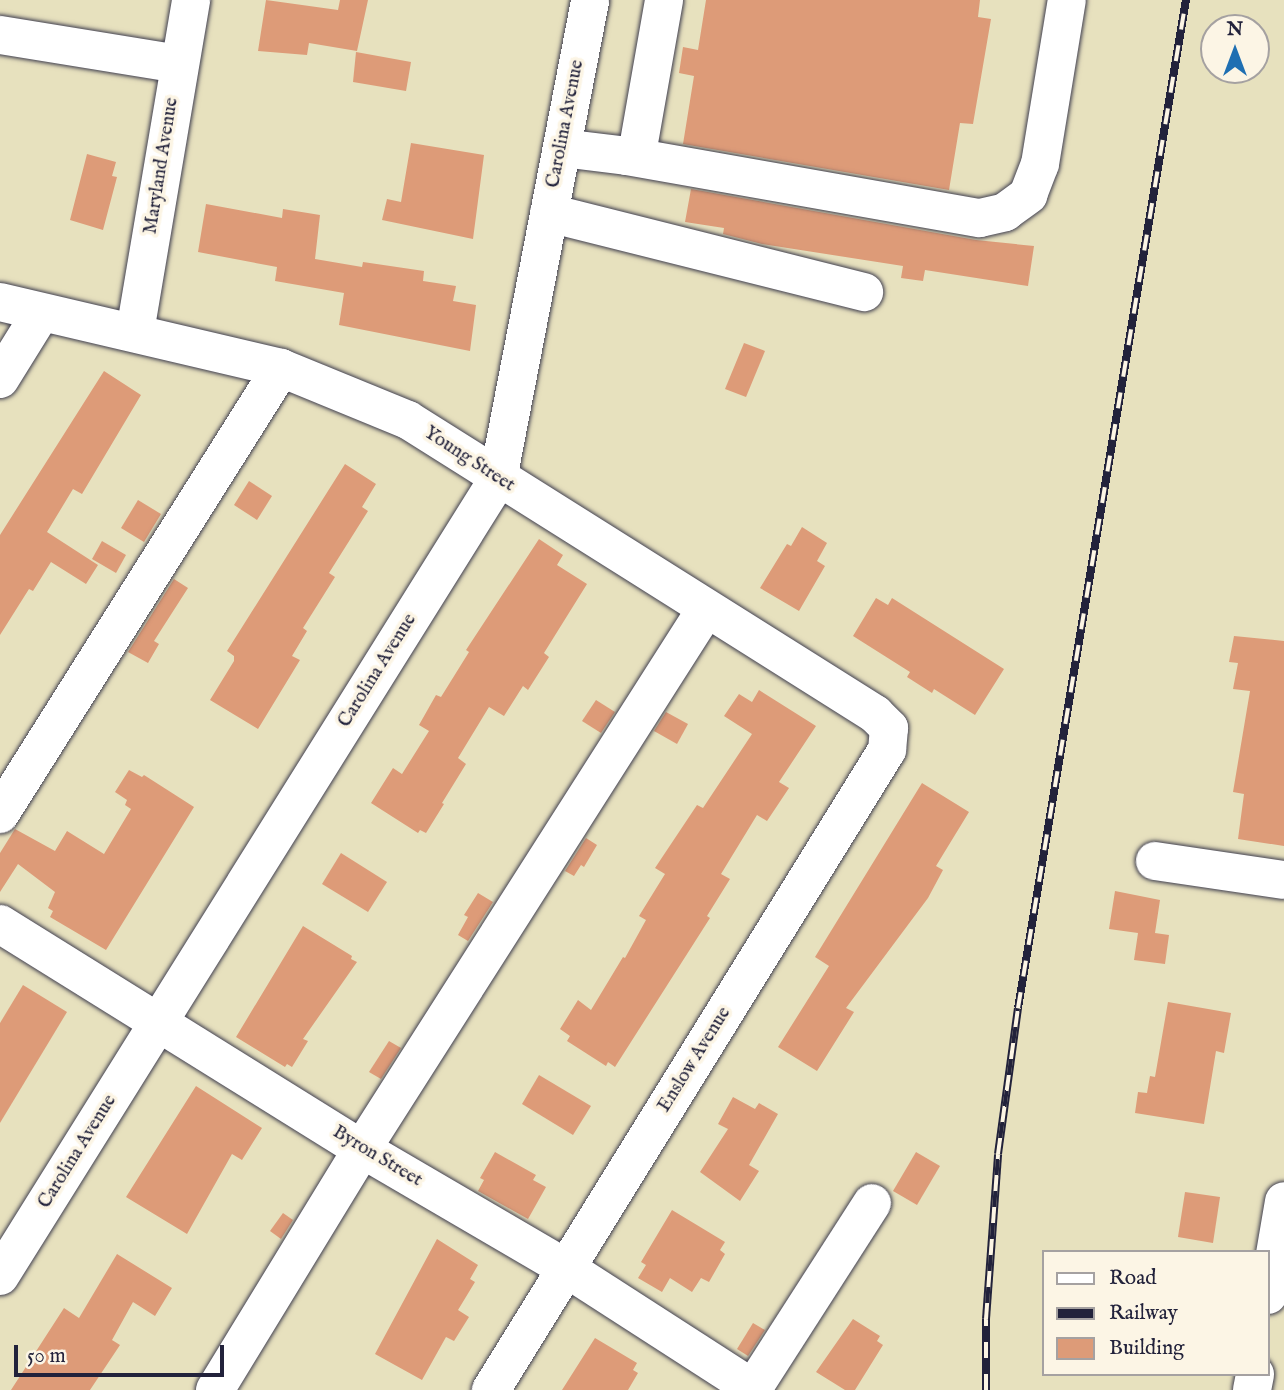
<!DOCTYPE html>
<style>
body{margin:0}
#map{position:relative;width:1284px;height:1390px;overflow:hidden;background:#e7e1be;font-family:"IM FELL English",serif}
div>[style]{position:absolute}
[style*='--x']{left:calc(var(--x)*1px);top:calc(var(--y)*1px);width:calc(var(--w)*1px);rotate:calc(var(--a)*1deg)}
.building>*{inset:0;background:#dd9b78}
.roads{filter:drop-shadow(0 0 2px #403f4f) drop-shadow(0 0 2px #403f4f)}
.minor>*{height:38px;margin:-19px;padding:0 19px;transform-origin:19px;border-radius:19px;background:#fff}
.rail>*{height:8px;margin-top:-4px;transform-origin:0;background:repeating-linear-gradient(90deg,#fcf5e5 0 16px,#22223b 0 32px);box-sizing:border-box;border-block:2px solid #22223b}
span{translate:-50% -50%;white-space:nowrap;text-align:center;line-height:1.15;-webkit-text-stroke:7px #fcf5e5;paint-order:stroke}
.street-label{font-size:19px;color:#22223b}
.legend{position:absolute;left:1042px;top:1250px;width:228px;height:126px;box-sizing:border-box;background:#fcf5e5;border:2px solid #a5a1a1;margin:0;padding:9px 12px;list-style:none;font-size:21px;color:#22223b}
.legend li{display:flex;align-items:center;gap:14px;height:35px}
.legend b{width:35px;border:2px solid #a5a1a1}
.north{position:absolute;left:1200px;top:14px;width:70px;height:70px;box-sizing:border-box;background:#fcf5e5;border:2px solid #a5a1a1;border-radius:50%;rotate:0deg;font-size:19px;font-weight:700;line-height:28px;text-align:center;color:#22223b}
.north::after{content:'';display:block;margin:auto;width:24px;height:32px;background:#1f6fb2;clip-path:polygon(50% 0,100% 100%,50% 72%,0 100%)}
.scale{position:absolute;left:14px;top:1345px;width:210px;height:32px;box-sizing:border-box;border:4px solid #22223b;border-top:0;padding-left:9px;font-size:21px;line-height:24px;white-space:nowrap;color:#22223b;-webkit-text-stroke:5px #fcf5e5;paint-order:stroke}
</style>
<div id="map">
<div class="building">
<i style="clip-path:polygon(266px 0,338px 10px,340px 0,368px 0,357px 51px,309px 43px,307px 55px,258px 51px)"></i>
<i style="clip-path:polygon(706px 0,980px 0,978px 17px,991px 19px,973px 124px,960px 123px,949px 190px,683px 144px,694px 76px,679px 73px,683px 47px,698px 50px)"></i>
<i style="clip-path:polygon(356px 52px,411px 62px,406px 91px,353px 82px)"></i>
<i style="clip-path:polygon(411px 143px,484px 155px,473px 239px,382px 220px,387px 199px,401px 202px)"></i>
<i style="clip-path:polygon(87px 154px,116px 162px,112px 176px,117px 177px,103px 230px,70px 220px)"></i>
<i style="clip-path:polygon(691px 189px,976px 240px,1034px 246px,1028px 286px,925px 270px,923px 281px,901px 278px,903px 266px,762px 244px,723px 234px,724px 228px,685px 222px)"></i>
<i style="clip-path:polygon(206px 204px,282px 218px,283px 209px,320px 215px,315px 259px,362px 267px,363px 262px,424px 271px,423px 281px,456px 286px,453px 301px,476px 305px,470px 351px,339px 325px,344px 293px,275px 281px,277px 267px,198px 252px)"></i>
<i style="clip-path:polygon(744px 343px,765px 351px,746px 397px,725px 389px)"></i>
<i style="clip-path:polygon(104px 371px,141px 395px,82px 494px,73px 489px,47px 532px,98px 565px,86px 584px,51px 562px,33px 591px,29px 589px,0 635px,0 535px)"></i>
<i style="clip-path:polygon(345px 464px,376px 484px,362px 507px,368px 511px,329px 573px,335px 577px,303px 628px,307px 631px,292px 656px,300px 660px,258px 729px,210px 700px,234px 661px,234px 656px,227px 651px)"></i>
<i style="clip-path:polygon(249px 481px,272px 496px,257px 520px,234px 505px)"></i>
<i style="clip-path:polygon(138px 500px,161px 514px,144px 542px,121px 528px)"></i>
<i style="clip-path:polygon(802px 527px,827px 543px,817px 561px,825px 566px,799px 611px,760px 588px,787px 544px,791px 546px)"></i>
<i style="clip-path:polygon(539px 539px,563px 555px,557px 565px,587px 584px,544px 653px,549px 657px,528px 690px,523px 686px,504px 716px,489px 707px,458px 758px,466px 764px,442px 803px,444px 804px,426px 833px,420px 830px,418px 833px,371px 803px,393px 768px,402px 774px,429px 731px,419px 725px,436px 695px,441px 697px,469px 652px,466px 650px)"></i>
<i style="clip-path:polygon(102px 541px,126px 555px,116px 573px,92px 559px)"></i>
<i style="clip-path:polygon(174px 579px,188px 588px,154px 641px,159px 644px,148px 663px,128px 652px)"></i>
<i style="clip-path:polygon(876px 598px,888px 605px,892px 598px,1004px 669px,975px 715px,934px 689px,932px 693px,907px 677px,910px 672px,853px 636px)"></i>
<i style="clip-path:polygon(1234px 636px,1284px 641px,1284px 846px,1238px 839px,1244px 794px,1233px 792px,1250px 691px,1233px 689px,1238px 663px,1229px 662px)"></i>
<i style="clip-path:polygon(759px 690px,816px 726px,779px 782px,789px 788px,767px 821px,757px 815px,721px 874px,730px 879px,707px 916px,710px 918px,615px 1067px,608px 1062px,606px 1066px,567px 1041px,570px 1036px,560px 1029px,578px 1000px,591px 1010px,623px 957px,625px 958px,646px 920px,639px 916px,665px 874px,655px 868px,697px 805px,703px 808px,752px 734px,724px 716px,739px 694px,752px 702px)"></i>
<i style="clip-path:polygon(596px 700px,615px 712px,601px 733px,582px 721px)"></i>
<i style="clip-path:polygon(666px 712px,688px 724px,677px 744px,654px 731px)"></i>
<i style="clip-path:polygon(129px 770px,142px 777px,144px 775px,194px 807px,106px 950px,50px 917px,53px 911px,48px 908px,55px 892px,18px 864px,0 892px,0 853px,15px 829px,55px 851px,67px 831px,104px 854px,131px 809px,125px 805px,127px 800px,115px 792px)"></i>
<i style="clip-path:polygon(922px 783px,969px 812px,936px 866px,943px 870px,928px 898px,846px 1008px,854px 1012px,817px 1071px,778px 1047px,829px 966px,815px 957px)"></i>
<i style="clip-path:polygon(586px 838px,597px 845px,584px 867px,581px 865px,574px 876px,565px 871px)"></i>
<i style="clip-path:polygon(341px 853px,387px 882px,368px 912px,322px 884px)"></i>
<i style="clip-path:polygon(1115px 891px,1160px 900px,1155px 933px,1169px 935px,1165px 964px,1134px 960px,1138px 933px,1109px 929px)"></i>
<i style="clip-path:polygon(478px 893px,493px 902px,468px 941px,458px 935px,468px 917px,464px 915px)"></i>
<i style="clip-path:polygon(303px 926px,352px 956px,351px 959px,357px 962px,303px 1039px,308px 1041px,292px 1067px,287px 1064px,285px 1067px,236px 1037px)"></i>
<i style="clip-path:polygon(23px 985px,67px 1012px,0 1123px,0 1023px)"></i>
<i style="clip-path:polygon(1168px 1002px,1231px 1013px,1224px 1053px,1216px 1051px,1204px 1124px,1135px 1113px,1138px 1092px,1147px 1093px,1150px 1076px,1155px 1077px)"></i>
<i style="clip-path:polygon(389px 1041px,401px 1048px,381px 1079px,369px 1072px)"></i>
<i style="clip-path:polygon(539px 1075px,591px 1106px,573px 1135px,522px 1104px)"></i>
<i style="clip-path:polygon(196px 1086px,262px 1128px,242px 1160px,232px 1154px,187px 1234px,126px 1197px)"></i>
<i style="clip-path:polygon(733px 1097px,755px 1109px,759px 1103px,778px 1114px,749px 1165px,759px 1171px,740px 1201px,700px 1172px,728px 1129px,718px 1124px)"></i>
<i style="clip-path:polygon(495px 1152px,536px 1175px,533px 1180px,546px 1187px,528px 1219px,478px 1191px,484px 1180px,480px 1178px)"></i>
<i style="clip-path:polygon(916px 1152px,940px 1166px,917px 1205px,893px 1191px)"></i>
<i style="clip-path:polygon(1185px 1192px,1220px 1197px,1213px 1243px,1178px 1237px)"></i>
<i style="clip-path:polygon(672px 1210px,725px 1242px,720px 1250px,725px 1254px,709px 1282px,701px 1278px,692px 1292px,670px 1278px,662px 1292px,638px 1278px,646px 1265px,641px 1262px)"></i>
<i style="clip-path:polygon(283px 1213px,293px 1220px,281px 1239px,270px 1231px)"></i>
<i style="clip-path:polygon(437px 1239px,478px 1265px,470px 1279px,475px 1282px,458px 1310px,469px 1317px,454px 1341px,446px 1337px,422px 1380px,375px 1354px)"></i>
<i style="clip-path:polygon(117px 1254px,172px 1288px,155px 1316px,133px 1302px,112px 1340px,120px 1345px,90px 1390px,11px 1390px,64px 1308px,79px 1318px)"></i>
<i style="clip-path:polygon(853px 1319px,880px 1336px,877px 1341px,883px 1345px,855px 1390px,845px 1390px,816px 1372px)"></i>
<i style="clip-path:polygon(753px 1323px,765px 1330px,748px 1356px,737px 1349px)"></i>
<i style="clip-path:polygon(595px 1338px,637px 1363px,633px 1370px,638px 1373px,628px 1390px,562px 1390px)"></i>
</div>
<div class="roads">
<div class="minor">
<i style="--x:0;--y:35;--w:181;--a:9.2"></i>
<i style="--x:562;--y:148;--w:65;--a:7"></i>
<i style="--x:627;--y:156;--w:14;--a:-36"></i>
<i style="--x:638;--y:148;--w:150;--a:-80"></i>
<i style="--x:627;--y:156;--w:358;--a:10"></i>
<i style="--x:980;--y:218;--w:26;--a:-13"></i>
<i style="--x:1005;--y:212;--w:29;--a:-36"></i>
<i style="--x:1028;--y:195;--w:33;--a:-69"></i>
<i style="--x:1040;--y:164;--w:166;--a:-80.7"></i>
<i style="--x:549;--y:213;--w:325;--a:14.1"></i>
<i style="--x:0;--y:302;--w:289;--a:13.2"></i>
<i style="--x:281;--y:368;--w:137;--a:22.3"></i>
<i style="--x:408;--y:420;--w:552;--a:32.19"></i>
<i style="--x:875;--y:714;--w:20;--a:45"></i>
<i style="--x:889;--y:728;--w:22;--a:95"></i>
<i style="--x:887;--y:750;--w:753;--a:121.75"></i>
<i style="--x:135;--y:332;--w:337;--a:-80.4"></i>
<i style="--x:0;--y:379;--w:78;--a:-58.2"></i>
<i style="--x:0;--y:814;--w:527;--a:-57.79"></i>
<i style="--x:1155;--y:861;--w:130;--a:8.4"></i>
<i style="--x:0;--y:924;--w:426;--a:31.9"></i>
<i style="--x:362;--y:1149;--w:236;--a:30.3"></i>
<i style="--x:566;--y:1268;--w:225;--a:32.8"></i>
<i style="--x:0;--y:1276;--w:940;--a:-58"></i>
<i style="--x:498;--y:479;--w:488;--a:-79.1"></i>
<i style="--x:1268;--y:1295;--w:95;--a:-80.3"></i>
<i style="--x:215;--y:1390;--w:282;--a:-58.6"></i>
<i style="--x:362;--y:1149;--w:640;--a:-57.5"></i>
<i style="--x:752;--y:1390;--w:222;--a:-57.3"></i>
<i style="--x:1252;--y:1390;--w:16;--a:-79"></i>
</div>
</div>
<div class="rail">
<i style="--x:986;--y:1390;--w:71;--a:-90"></i>
<i style="--x:986;--y:1319;--w:165;--a:-85.8"></i>
<i style="--x:998;--y:1154;--w:147;--a:-82.2"></i>
<i style="--x:1018;--y:1008;--w:1022;--a:-80.54"></i>
</div>
<div class="street-label">
<span style="left:566px;top:124px;rotate:-79deg">Carolina Avenue</span>
<span style="left:162px;top:166px;rotate:-81deg">Maryland Avenue</span>
<span style="left:469px;top:460px;rotate:33deg">Young Street</span>
<span style="left:378px;top:671px;rotate:-58deg">Carolina Avenue</span>
<span style="left:695px;top:1060px;rotate:-58deg">Enslow Avenue</span>
<span style="left:78px;top:1152px;rotate:-58deg">Carolina Avenue</span>
<span style="left:377px;top:1157px;rotate:31deg">Byron Street</span>
</div>
<ul class="legend">
<li><b style="height:9px;background:#fff"></b>Road</li>
<li><b style="height:9px;background:#22223b"></b>Railway</li>
<li><b style="height:19px;background:#dd9b78"></b>Building</li>
</ul>
<div class="north">N</div>
<div class="scale">50 m</div>
</div>
